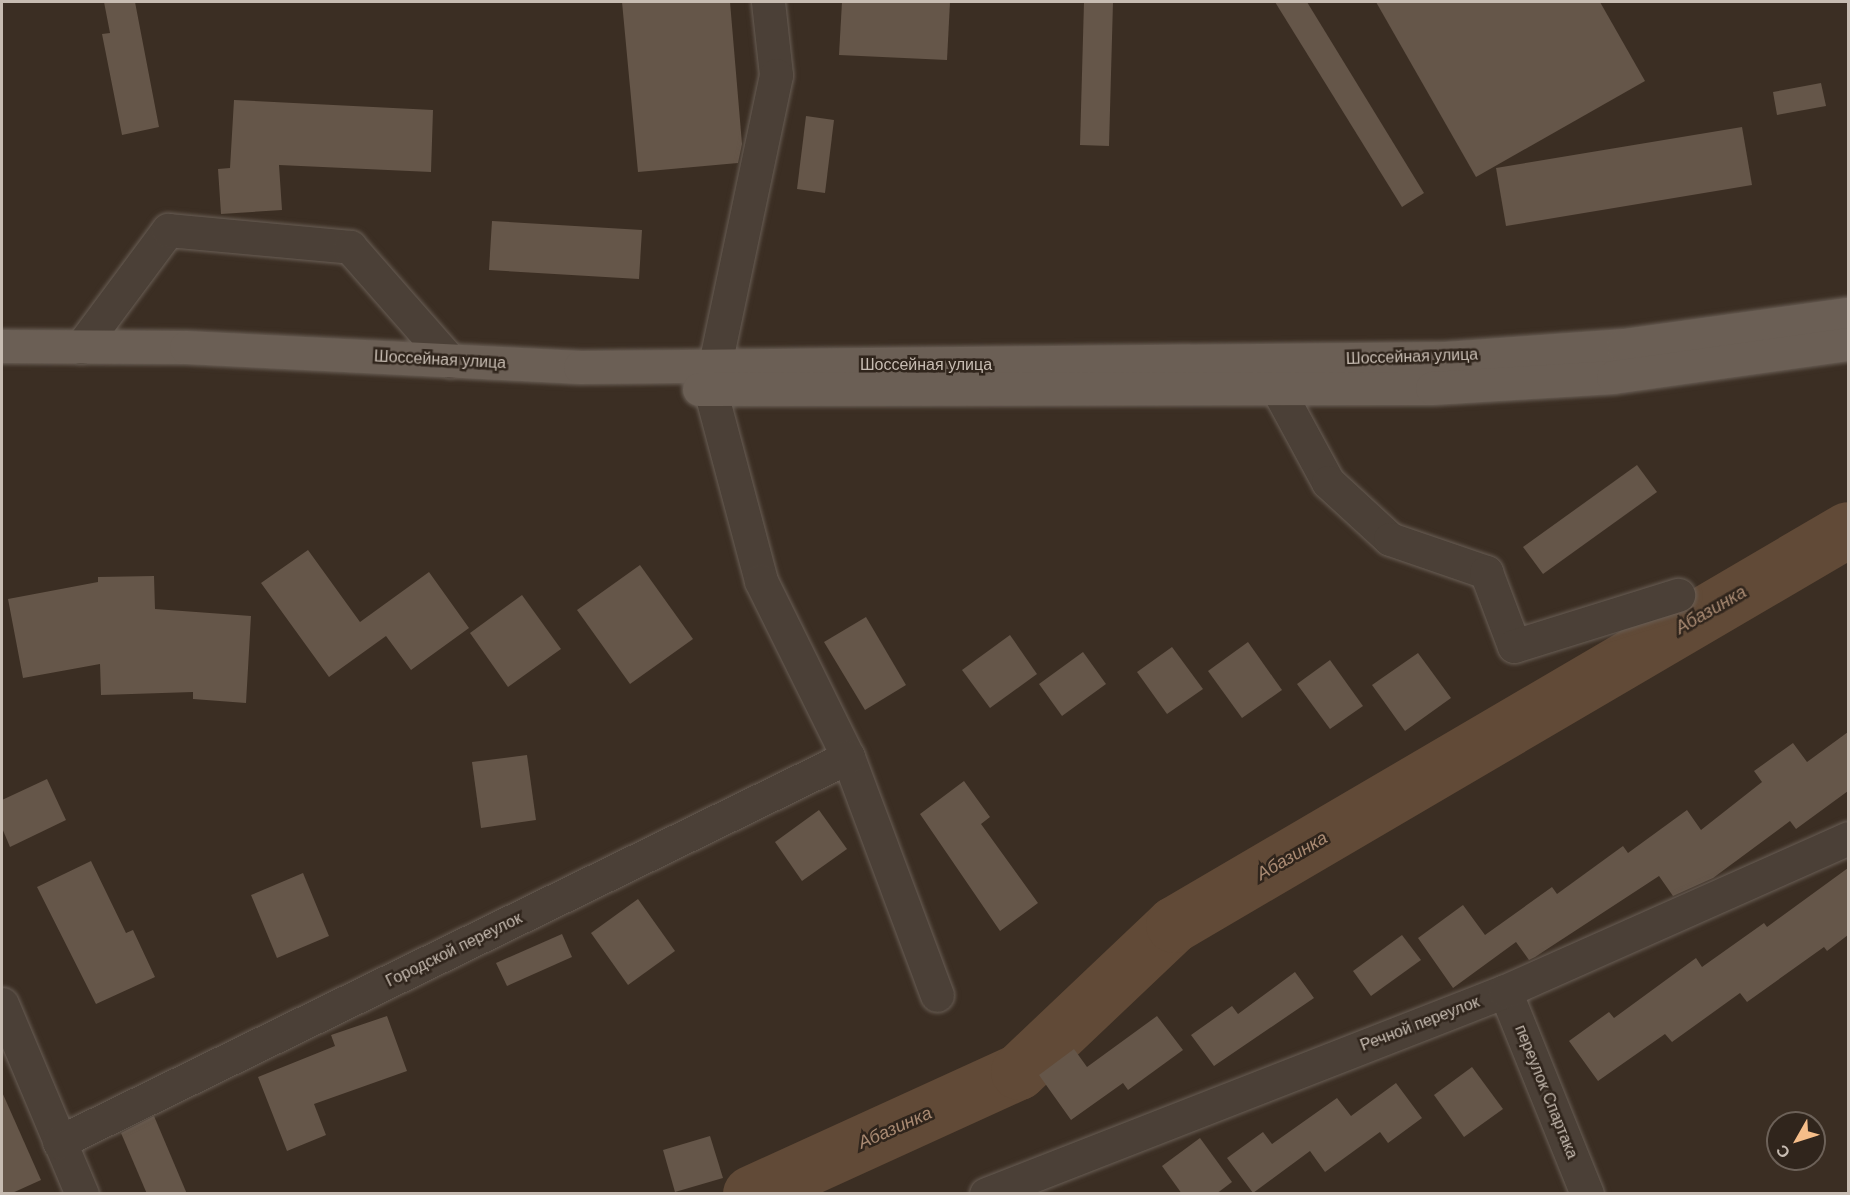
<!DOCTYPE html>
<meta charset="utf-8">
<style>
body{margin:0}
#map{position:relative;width:1850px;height:1195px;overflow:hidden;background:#3b2e23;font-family:Arial,sans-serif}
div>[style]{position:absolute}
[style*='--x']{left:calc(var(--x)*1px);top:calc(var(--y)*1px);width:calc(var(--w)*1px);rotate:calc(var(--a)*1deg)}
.river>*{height:56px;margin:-28px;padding:0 28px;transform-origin:28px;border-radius:28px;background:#614a37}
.building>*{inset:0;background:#655649}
.roads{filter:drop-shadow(0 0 2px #695e55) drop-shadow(0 0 2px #695e55)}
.minor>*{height:33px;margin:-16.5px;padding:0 16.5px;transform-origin:16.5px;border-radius:16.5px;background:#4b4037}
.major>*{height:33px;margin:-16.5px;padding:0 16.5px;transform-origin:16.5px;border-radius:16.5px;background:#6b5f55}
span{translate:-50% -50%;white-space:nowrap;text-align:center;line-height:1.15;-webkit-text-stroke:5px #30251c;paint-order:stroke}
.street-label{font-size:16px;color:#c7bcb2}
.water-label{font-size:18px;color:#aa8b73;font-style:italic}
.frame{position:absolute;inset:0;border:3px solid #c7bcb2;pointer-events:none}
.north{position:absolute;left:1766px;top:1111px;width:60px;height:60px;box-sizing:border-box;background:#30251c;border:2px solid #6c6158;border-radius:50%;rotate:231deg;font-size:16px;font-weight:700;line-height:24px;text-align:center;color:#c7bcb2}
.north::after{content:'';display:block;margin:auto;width:21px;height:27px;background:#f5bd89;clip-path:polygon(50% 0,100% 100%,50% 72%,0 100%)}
</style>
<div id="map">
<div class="river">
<i style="--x:751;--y:1194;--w:294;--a:-24.5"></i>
<i style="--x:1019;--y:1072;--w:214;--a:-43.5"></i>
<i style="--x:1174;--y:925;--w:781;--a:-30.37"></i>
</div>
<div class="building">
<i style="clip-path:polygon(104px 2px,135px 2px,159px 127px,122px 135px,102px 34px,110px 33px)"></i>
<i style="clip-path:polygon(622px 2px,730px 2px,742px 144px,738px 163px,638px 172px)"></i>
<i style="clip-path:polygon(842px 2px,950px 2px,947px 60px,839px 55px)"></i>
<i style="clip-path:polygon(1084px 2px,1113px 2px,1109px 146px,1080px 145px)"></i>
<i style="clip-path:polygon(1275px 2px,1307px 2px,1424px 193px,1402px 207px)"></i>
<i style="clip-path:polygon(1376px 2px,1600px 2px,1645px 81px,1476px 177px)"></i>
<i style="clip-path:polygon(1821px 83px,1826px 106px,1777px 115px,1773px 92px)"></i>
<i style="clip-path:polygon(234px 100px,433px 110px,431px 172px,279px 165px,282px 210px,221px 214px,218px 169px,230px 168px)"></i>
<i style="clip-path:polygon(806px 116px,834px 120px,825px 193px,797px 189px)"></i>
<i style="clip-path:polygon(1742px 127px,1752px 185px,1506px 226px,1496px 168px)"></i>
<i style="clip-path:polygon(492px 221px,642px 230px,639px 279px,489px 270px)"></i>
<i style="clip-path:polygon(1637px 465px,1657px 492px,1543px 574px,1523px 547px)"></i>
<i style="clip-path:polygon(308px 550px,360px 622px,429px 572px,469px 628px,411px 670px,386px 636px,329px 677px,261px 583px)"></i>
<i style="clip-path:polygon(640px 565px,693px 639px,630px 684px,577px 610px)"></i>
<i style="clip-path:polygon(154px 576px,155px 609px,251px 616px,246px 703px,193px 699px,193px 692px,101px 695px,100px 664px,23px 678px,8px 599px,98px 582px,98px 577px)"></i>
<i style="clip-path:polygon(522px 595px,561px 649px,508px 687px,470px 633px)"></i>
<i style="clip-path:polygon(866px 617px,906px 685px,865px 710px,824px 642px)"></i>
<i style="clip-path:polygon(1010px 635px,1037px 674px,990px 708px,962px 670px)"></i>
<i style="clip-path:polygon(1248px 642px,1282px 690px,1242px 718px,1208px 671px)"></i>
<i style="clip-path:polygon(1172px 647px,1203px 689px,1167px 714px,1137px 672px)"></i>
<i style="clip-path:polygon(1083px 652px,1106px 684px,1062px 716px,1039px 684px)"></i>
<i style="clip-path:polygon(1418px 653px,1451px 698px,1405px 731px,1372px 685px)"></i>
<i style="clip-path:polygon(1330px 660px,1363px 706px,1330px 729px,1297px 684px)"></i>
<i style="clip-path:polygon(1848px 732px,1848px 791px,1796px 829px,1790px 821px,1713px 878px,1673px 896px,1659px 876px,1535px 957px,1529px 960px,1516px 942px,1453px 988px,1418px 938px,1463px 905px,1485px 935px,1552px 887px,1557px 894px,1623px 846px,1628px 853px,1687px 810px,1701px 830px,1762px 782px,1754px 771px,1793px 743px,1807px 762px)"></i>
<i style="clip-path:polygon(527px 755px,536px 820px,481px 828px,472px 762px)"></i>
<i style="clip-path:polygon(47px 779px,66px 820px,10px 847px,2px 828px,2px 800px)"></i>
<i style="clip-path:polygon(964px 781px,990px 817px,981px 824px,1038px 903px,1000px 931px,920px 814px)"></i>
<i style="clip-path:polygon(819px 810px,847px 849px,802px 881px,775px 842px)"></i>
<i style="clip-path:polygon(91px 861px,126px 933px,133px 930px,155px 977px,96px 1004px,37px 887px)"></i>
<i style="clip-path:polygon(1848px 868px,1848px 935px,1827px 951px,1824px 947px,1747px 1002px,1740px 993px,1672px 1042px,1665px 1034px,1598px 1081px,1569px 1041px,1609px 1012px,1614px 1018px,1696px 958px,1702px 967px,1764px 923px,1767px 927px)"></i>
<i style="clip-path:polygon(303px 873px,329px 936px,277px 958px,251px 895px)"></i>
<i style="clip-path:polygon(638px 899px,675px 951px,628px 985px,591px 933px)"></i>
<i style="clip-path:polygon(562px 934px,572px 957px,507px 986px,496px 963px)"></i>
<i style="clip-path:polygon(1402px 935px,1421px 960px,1371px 996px,1353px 971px)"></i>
<i style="clip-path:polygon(1295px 972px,1314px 998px,1214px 1066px,1191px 1035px,1232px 1006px,1238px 1014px)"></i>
<i style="clip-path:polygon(387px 1016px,407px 1071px,314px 1104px,326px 1135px,287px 1151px,258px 1077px,335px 1046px,331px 1035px)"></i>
<i style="clip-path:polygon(1157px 1016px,1183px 1050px,1128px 1090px,1123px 1083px,1071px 1120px,1039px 1075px,1074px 1049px,1087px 1067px)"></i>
<i style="clip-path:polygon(1472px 1067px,1503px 1109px,1464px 1137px,1434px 1095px)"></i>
<i style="clip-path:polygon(1396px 1083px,1422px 1118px,1388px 1143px,1380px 1132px,1325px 1172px,1310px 1151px,1253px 1193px,1227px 1158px,1263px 1132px,1272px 1144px,1337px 1098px,1351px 1116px)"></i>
<i style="clip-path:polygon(2px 1092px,41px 1180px,10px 1194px,2px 1194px)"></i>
<i style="clip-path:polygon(154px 1116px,187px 1194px,147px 1194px,121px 1133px)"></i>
<i style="clip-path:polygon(710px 1136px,723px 1178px,675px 1192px,663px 1150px)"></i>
<i style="clip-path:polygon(1200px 1138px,1232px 1182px,1216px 1194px,1182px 1194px,1162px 1166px)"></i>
</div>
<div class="roads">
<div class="minor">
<i style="--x:768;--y:2;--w:73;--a:83.7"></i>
<i style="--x:776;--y:75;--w:321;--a:101.9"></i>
<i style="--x:710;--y:389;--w:199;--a:75.1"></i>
<i style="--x:761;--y:581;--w:196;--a:63.7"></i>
<i style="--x:848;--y:757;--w:254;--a:69.5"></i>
<i style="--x:81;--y:347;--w:146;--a:-53.4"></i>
<i style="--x:168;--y:230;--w:183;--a:5.3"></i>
<i style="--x:350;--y:247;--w:152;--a:48.7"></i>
<i style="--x:1277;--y:388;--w:107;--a:61.5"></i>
<i style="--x:1328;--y:482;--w:84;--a:42.6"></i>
<i style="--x:1390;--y:539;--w:102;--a:19"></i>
<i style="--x:1486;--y:572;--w:79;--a:69.3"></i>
<i style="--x:1514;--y:646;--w:172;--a:-17.3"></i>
<i style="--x:1505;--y:991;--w:219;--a:68"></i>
<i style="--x:2;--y:1004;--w:206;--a:67.2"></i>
<i style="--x:59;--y:1142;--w:878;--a:-26.01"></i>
<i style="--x:986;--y:1194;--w:557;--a:-21.36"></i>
<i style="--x:1505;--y:991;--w:376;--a:-24"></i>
</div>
<div class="major">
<i style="--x:2;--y:346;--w:184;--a:0.3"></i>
<i style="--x:186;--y:347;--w:395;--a:2.9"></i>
<i style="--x:580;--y:367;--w:865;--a:-0.6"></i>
<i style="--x:1445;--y:358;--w:179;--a:-4.2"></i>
<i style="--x:1624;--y:345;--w:226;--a:-7.9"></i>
<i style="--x:699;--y:389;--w:733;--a:-0.08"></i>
<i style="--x:1432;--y:388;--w:181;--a:-3.5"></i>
<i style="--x:1613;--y:377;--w:237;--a:-8"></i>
</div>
</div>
<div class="street-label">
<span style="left:1412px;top:357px;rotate:-2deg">Шоссейная улица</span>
<span style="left:440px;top:360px;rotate:3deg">Шоссейная улица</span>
<span style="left:926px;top:365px">Шоссейная улица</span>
<span style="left:454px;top:950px;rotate:-26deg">Городской переулок</span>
<span style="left:1420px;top:1024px;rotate:-21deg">Речной переулок</span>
<span style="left:1546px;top:1092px;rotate:68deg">переулок Спартака</span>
</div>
<div class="water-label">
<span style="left:1711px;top:610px;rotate:-30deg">Абазинка</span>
<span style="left:1292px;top:856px;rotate:-30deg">Абазинка</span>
<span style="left:895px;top:1128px;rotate:-24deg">Абазинка</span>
</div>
<div class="frame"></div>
<div class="north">С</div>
</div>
